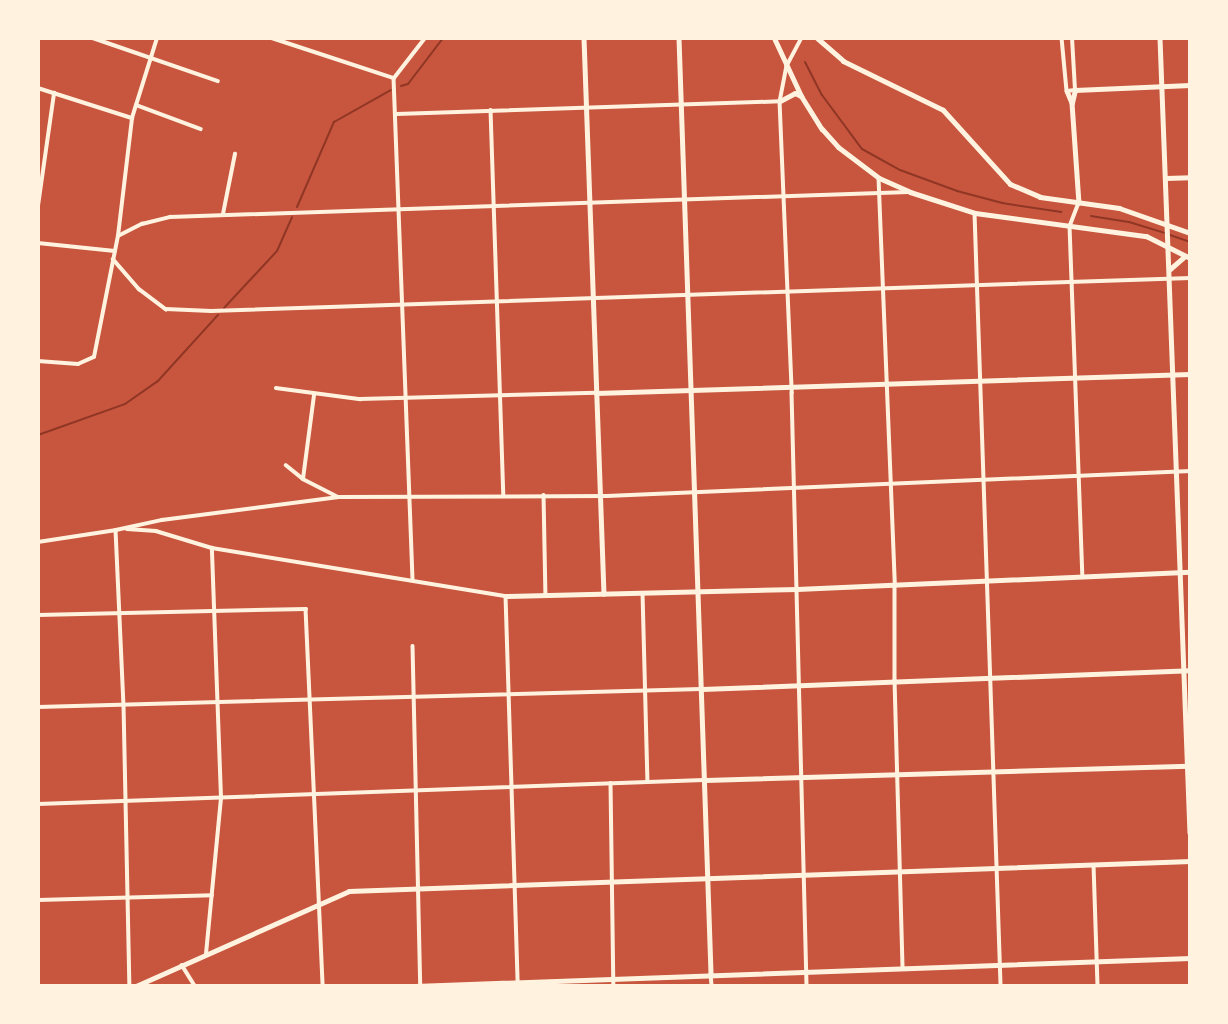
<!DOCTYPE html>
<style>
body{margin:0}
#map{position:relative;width:1228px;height:1024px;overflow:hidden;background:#c8553d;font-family:Helvetica,sans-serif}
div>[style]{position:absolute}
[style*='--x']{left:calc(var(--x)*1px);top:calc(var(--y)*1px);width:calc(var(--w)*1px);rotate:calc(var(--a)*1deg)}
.stream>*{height:2px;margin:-1px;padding:0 1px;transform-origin:1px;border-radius:1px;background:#8f3625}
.minor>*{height:3.5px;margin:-1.75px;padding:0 1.75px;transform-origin:1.75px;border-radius:1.75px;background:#fff3e0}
.tertiary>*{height:4.5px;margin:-2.25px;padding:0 2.25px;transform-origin:2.25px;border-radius:2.25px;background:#fff3e0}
.secondary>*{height:4.5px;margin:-2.25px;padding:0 2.25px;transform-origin:2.25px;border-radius:2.25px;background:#fff3e0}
.primary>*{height:5px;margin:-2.5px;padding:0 2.5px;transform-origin:2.5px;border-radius:2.5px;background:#fff3e0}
span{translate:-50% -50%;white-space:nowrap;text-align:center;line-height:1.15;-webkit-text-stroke:5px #fff3e0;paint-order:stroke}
.frame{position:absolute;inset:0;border:40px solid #fff3e0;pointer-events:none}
</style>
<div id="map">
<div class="stream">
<i style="--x:805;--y:62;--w:37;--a:63"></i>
<i style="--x:822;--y:95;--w:67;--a:53.5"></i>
<i style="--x:862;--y:149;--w:43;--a:28.9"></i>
<i style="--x:900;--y:170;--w:61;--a:20.2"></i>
<i style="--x:957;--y:191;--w:47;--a:14.9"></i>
<i style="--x:1002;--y:203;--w:60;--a:8.7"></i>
<i style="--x:401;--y:86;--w:7;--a:-16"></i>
<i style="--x:408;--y:84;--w:58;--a:-52.7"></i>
<i style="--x:297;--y:207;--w:93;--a:-66.5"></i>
<i style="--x:334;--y:122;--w:65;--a:-29.3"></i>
<i style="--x:1091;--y:216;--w:38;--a:9"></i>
<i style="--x:1129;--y:222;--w:38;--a:17"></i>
<i style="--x:1170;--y:235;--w:21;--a:19"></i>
<i style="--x:224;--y:308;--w:78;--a:-47.1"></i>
<i style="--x:277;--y:251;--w:37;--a:-66"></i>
<i style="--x:38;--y:435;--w:92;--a:-19.6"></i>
<i style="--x:125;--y:404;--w:39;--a:-35"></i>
<i style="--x:157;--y:382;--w:91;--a:-47.7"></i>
</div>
<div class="minor">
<i style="--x:93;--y:38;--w:132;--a:19"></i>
<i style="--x:272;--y:38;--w:128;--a:18.2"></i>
<i style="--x:802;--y:38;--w:32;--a:118"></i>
<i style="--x:787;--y:66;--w:36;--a:101"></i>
<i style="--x:780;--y:101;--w:292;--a:87.6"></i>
<i style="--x:792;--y:393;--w:593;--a:88.55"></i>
<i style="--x:1062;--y:38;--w:53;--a:84.6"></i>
<i style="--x:1067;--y:91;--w:8;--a:-7"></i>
<i style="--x:1075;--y:90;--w:52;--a:-93.3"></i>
<i style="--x:394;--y:78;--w:501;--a:87.83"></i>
<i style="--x:394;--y:78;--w:51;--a:-52.2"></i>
<i style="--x:38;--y:88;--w:99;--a:17.7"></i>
<i style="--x:136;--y:105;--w:69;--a:20.3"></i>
<i style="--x:491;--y:110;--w:386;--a:88.1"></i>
<i style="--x:397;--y:114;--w:383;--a:-1.9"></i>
<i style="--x:879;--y:178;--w:406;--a:87.7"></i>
<i style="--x:895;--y:584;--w:96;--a:90"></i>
<i style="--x:895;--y:680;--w:287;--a:88.4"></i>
<i style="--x:1079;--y:203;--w:25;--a:111"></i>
<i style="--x:1070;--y:226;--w:350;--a:87.9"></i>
<i style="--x:38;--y:206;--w:114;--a:-81.9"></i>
<i style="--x:975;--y:213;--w:773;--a:88.07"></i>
<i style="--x:223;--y:214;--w:61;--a:-78.7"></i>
<i style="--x:118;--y:236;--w:27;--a:-27"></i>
<i style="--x:142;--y:224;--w:29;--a:-14"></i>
<i style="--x:170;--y:217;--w:739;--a:-1.94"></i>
<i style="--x:38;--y:243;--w:77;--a:5.9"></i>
<i style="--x:113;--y:259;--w:40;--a:49"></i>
<i style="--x:139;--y:289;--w:34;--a:37"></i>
<i style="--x:166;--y:309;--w:45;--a:2.5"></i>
<i style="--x:211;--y:311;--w:980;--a:-1.93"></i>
<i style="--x:38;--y:361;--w:40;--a:4.3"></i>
<i style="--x:78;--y:364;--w:17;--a:-24"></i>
<i style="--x:94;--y:357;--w:123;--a:-78.8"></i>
<i style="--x:118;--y:236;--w:119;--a:-83.2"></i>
<i style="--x:132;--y:118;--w:84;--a:-72.6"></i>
<i style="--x:276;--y:388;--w:85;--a:7.5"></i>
<i style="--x:360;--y:399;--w:236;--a:-1.5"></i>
<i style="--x:286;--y:465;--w:22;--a:39"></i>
<i style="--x:303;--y:479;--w:38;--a:27"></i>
<i style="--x:303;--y:479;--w:85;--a:-82.5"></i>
<i style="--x:544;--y:495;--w:100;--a:88.9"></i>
<i style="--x:127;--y:529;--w:29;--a:4"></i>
<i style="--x:156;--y:531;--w:59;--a:16.9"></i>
<i style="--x:212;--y:548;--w:298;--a:9.3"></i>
<i style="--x:506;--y:596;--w:390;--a:88.2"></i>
<i style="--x:116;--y:530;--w:47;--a:-12.3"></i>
<i style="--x:162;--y:520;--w:178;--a:-7.4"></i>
<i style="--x:339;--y:497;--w:268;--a:-0.2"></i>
<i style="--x:607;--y:496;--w:584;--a:-2.46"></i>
<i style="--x:116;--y:530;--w:175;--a:87.4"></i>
<i style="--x:124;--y:705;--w:281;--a:88.8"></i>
<i style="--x:38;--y:542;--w:79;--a:-8.7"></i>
<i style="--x:643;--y:593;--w:188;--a:88.5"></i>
<i style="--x:38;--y:615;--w:268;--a:-1.3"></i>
<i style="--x:306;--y:609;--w:377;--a:87.4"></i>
<i style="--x:413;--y:646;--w:340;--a:88.7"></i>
<i style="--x:38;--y:707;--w:663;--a:-1.56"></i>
<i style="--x:611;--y:783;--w:203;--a:89.2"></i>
<i style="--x:38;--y:804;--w:666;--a:-2.06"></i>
<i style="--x:1094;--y:865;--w:121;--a:88.1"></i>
<i style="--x:38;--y:900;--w:174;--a:-1.6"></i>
<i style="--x:206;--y:954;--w:157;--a:-84.5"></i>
<i style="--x:221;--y:798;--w:250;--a:-92.1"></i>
<i style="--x:182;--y:965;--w:25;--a:58"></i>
<i style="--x:711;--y:974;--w:12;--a:85"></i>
</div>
<div class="tertiary">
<i style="--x:584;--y:38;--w:556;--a:87.94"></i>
<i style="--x:679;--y:38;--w:937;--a:88.04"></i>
<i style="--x:1160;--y:38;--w:795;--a:87.84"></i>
<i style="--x:1067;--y:91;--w:13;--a:67"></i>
<i style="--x:1072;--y:103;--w:100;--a:86"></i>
<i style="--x:1072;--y:103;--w:13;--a:-77"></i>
<i style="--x:1075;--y:90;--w:115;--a:-2.5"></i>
<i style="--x:1166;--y:178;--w:24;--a:-2"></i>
<i style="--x:596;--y:393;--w:594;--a:-1.83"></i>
<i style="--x:506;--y:596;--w:291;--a:-1.4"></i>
<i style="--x:797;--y:589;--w:393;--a:-2.5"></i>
<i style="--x:702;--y:689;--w:488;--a:-2.2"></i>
<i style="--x:706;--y:780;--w:482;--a:-1.7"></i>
</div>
<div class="secondary">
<i style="--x:136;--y:986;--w:233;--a:-24"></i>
<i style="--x:349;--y:891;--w:842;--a:-2.04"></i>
<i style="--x:415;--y:986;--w:776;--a:-2.07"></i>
</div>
<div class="primary">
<i style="--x:774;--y:38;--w:64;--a:65"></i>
<i style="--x:801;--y:96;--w:39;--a:58"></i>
<i style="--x:822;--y:129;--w:24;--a:48"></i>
<i style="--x:838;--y:147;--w:51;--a:37.1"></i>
<i style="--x:879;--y:178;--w:34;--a:24"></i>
<i style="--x:910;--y:192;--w:68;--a:17.9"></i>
<i style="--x:975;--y:213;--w:173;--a:7.7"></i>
<i style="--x:1146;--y:236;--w:49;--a:26.6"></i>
<i style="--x:817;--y:38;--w:35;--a:41"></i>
<i style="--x:843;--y:61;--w:111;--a:26.1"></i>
<i style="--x:943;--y:110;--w:100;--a:47.8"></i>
<i style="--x:1010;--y:184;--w:33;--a:23"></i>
<i style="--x:1040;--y:197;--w:80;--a:7.9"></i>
<i style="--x:1119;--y:208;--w:75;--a:19.4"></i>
<i style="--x:780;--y:101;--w:17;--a:-28"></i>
<i style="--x:795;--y:93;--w:7;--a:27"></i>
<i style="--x:1170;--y:269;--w:20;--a:-41"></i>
</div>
<div class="frame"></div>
</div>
